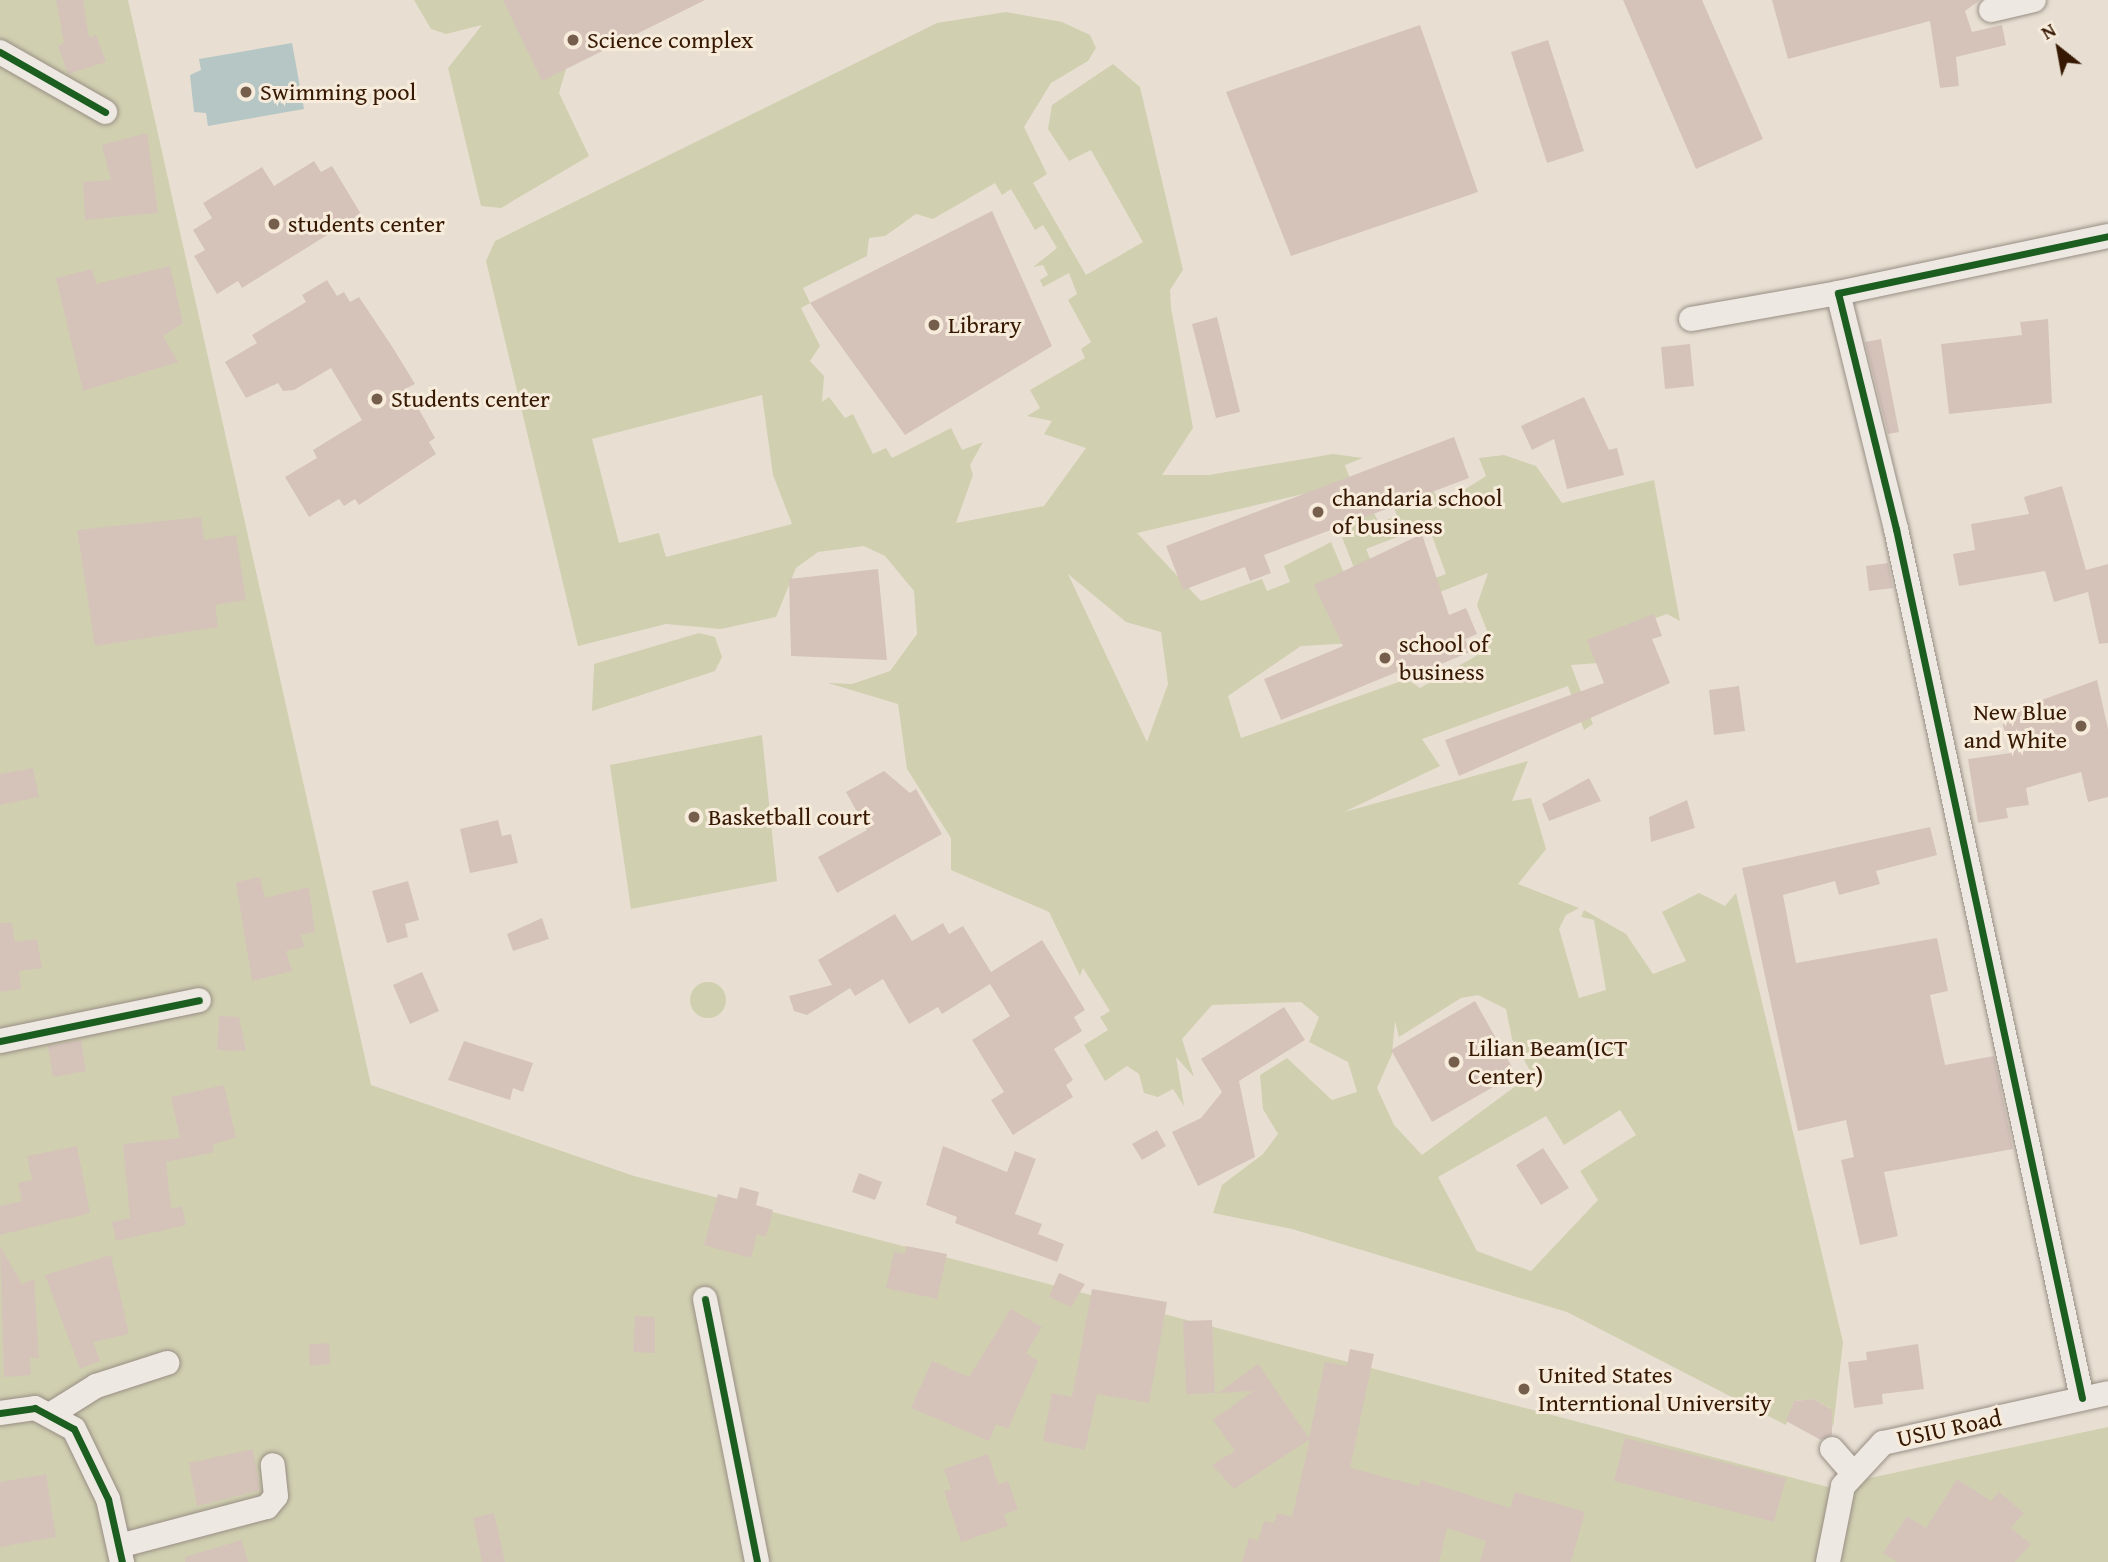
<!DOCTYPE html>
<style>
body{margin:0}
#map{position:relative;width:2108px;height:1562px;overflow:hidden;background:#e8dfd2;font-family:"Gentium Book Plus",serif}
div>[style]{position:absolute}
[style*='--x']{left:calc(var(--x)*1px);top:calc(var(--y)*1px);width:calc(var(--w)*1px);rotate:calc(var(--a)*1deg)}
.green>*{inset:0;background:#d0cfb0}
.round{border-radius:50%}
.water>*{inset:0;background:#b5c6c5}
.building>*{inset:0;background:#d5c3ba}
.roads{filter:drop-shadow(0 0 2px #988e84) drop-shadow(0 0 2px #988e84)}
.minor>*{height:24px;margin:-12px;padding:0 12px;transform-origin:12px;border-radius:12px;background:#ede8e1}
.cycleway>*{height:7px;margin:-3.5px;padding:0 3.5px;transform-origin:3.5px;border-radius:3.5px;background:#1b5e20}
.dots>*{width:19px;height:19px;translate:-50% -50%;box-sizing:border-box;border:4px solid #f7ecdb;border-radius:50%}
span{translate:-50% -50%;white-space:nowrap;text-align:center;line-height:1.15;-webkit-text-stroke:6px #f7ecdb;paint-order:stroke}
.poi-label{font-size:24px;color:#371903}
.left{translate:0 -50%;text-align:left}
.right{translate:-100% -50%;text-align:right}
.street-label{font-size:24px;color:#371903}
.north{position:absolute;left:2024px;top:14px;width:70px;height:70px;-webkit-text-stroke:5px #f7ecdb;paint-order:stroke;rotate:329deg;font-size:19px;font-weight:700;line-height:28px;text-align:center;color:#371903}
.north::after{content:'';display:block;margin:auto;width:24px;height:32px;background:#371903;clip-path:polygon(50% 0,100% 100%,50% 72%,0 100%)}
</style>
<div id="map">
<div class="green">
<i style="clip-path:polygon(0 0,128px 0,371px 1085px,634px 1176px,1828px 1487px,2108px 1427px,2108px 1562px,0 1562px)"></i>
<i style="clip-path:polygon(414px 0,531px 0,566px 69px,559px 93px,589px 156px,501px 208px,481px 206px,448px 68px,482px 25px,446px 34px,431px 29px)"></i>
<i style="clip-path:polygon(evenodd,1006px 12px,1062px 22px,1090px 35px,1096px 48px,1088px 61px,1051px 83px,1024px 127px,1047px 174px,1033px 183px,1086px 275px,1143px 242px,1091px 150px,1069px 161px,1048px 129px,1052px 105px,1113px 64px,1140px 87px,1183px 270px,1170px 290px,1171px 308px,1193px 428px,1162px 475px,1209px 475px,1333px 454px,1363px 458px,1345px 465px,1350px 479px,1312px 492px,1137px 533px,1201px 601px,1262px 579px,1267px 591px,1290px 582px,1284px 566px,1331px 542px,1373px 642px,1301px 646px,1228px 696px,1241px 738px,1407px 679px,1420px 688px,1476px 656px,1489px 636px,1477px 605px,1488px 573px,1435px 594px,1369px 603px,1446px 574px,1428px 525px,1366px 549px,1371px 561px,1354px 568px,1338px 527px,1374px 513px,1379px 523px,1397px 516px,1394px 507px,1434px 491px,1438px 500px,1464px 490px,1486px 476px,1479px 458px,1504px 455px,1536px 466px,1562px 503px,1654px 480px,1680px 621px,1667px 614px,1603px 637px,1611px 662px,1571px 665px,1593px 724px,1584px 730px,1568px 686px,1422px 739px,1440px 766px,1344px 812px,1528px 761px,1512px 801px,1531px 798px,1546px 849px,1518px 884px,1579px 908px,1566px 915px,1559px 929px,1579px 998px,1606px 990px,1594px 920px,1581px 917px,1584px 910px,1626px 934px,1653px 974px,1686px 961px,1662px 912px,1699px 893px,1725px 906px,1736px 893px,1843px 1342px,1833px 1428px,1829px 1408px,1814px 1399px,1794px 1401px,1786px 1425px,1567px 1312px,1292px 1229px,1213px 1213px,1222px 1185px,1263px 1154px,1278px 1134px,1263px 1109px,1260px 1075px,1287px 1058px,1332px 1100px,1357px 1092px,1348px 1062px,1309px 1042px,1319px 1017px,1301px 1002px,1212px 1005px,1182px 1039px,1194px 1077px,1176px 1057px,1184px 1106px,1173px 1089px,1158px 1097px,1144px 1093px,1139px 1074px,1127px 1066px,1105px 1081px,1084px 1045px,1108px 1030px,1100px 1017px,1110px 1011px,1083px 968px,1080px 976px,1049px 912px,951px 870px,951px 838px,907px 769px,898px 704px,828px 683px,852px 684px,890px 671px,917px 634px,914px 591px,885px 556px,864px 546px,818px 552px,796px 568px,776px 617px,721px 629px,666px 624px,578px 646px,486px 261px,495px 241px,937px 23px,1006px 12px,995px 183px,1002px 195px,1011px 189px,1035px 230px,1043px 225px,1057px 248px,1033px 267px,1043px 265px,1048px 275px,1040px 280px,1043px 287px,1069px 273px,1077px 294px,1068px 300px,1091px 342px,1081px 349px,1085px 358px,1030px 390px,1040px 408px,1027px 416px,1052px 421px,1044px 434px,1086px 448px,1044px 506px,956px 523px,973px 475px,970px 465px,983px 442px,962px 450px,951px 428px,892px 458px,886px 448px,873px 454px,853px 414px,845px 418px,829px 397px,822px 402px,824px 376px,810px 361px,820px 346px,801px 308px,810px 303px,803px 288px,867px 256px,869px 238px,885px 236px,916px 214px,933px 219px,995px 183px,1006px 12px,762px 395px,773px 475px,792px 524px,666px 557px,659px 533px,619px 543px,592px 439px,762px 395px,1006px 12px,1068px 574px,1126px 622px,1161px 632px,1168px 684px,1147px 742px,1068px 574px,1006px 12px,1478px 995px,1506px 1009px,1512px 1039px,1532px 1074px,1422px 1155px,1394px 1125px,1377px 1088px,1392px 1054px,1395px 1021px,1399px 1037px,1461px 998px,1478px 995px,1006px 12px,1620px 1110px,1636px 1135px,1580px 1171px,1598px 1200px,1531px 1271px,1477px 1251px,1438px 1177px,1546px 1116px,1564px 1145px,1620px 1110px)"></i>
<i style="clip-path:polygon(699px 633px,715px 637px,722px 657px,715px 671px,592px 711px,594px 664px)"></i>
<i style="clip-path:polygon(762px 735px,777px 881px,631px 909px,610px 765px)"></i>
<i class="round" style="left:690px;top:982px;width:36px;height:36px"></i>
</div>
<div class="water">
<i style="clip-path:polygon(292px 43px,304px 109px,208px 126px,206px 113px,194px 112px,190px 75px,201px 70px,199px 59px)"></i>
</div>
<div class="building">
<i style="clip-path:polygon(56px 0,83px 0,89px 38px,96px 35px,106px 62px,68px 74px,58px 46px,64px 43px)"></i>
<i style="clip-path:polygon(503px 0,705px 0,542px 81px)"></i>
<i style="clip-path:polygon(1623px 0,1702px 0,1763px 139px,1696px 169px)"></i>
<i style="clip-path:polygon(1772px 0,1980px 0,1965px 11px,1972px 32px,2002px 25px,2006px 45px,1956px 57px,1959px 86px,1940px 88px,1930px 21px,1788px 59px)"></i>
<i style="clip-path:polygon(1420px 25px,1478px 192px,1291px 256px,1226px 92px)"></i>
<i style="clip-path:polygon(1548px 40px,1584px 151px,1547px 163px,1511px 52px)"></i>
<i style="clip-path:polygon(147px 133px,158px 213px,85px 220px,83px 182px,111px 180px,102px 145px)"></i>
<i style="clip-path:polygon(314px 161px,321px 172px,332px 166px,361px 214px,242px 288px,238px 281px,217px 294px,194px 256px,205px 250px,193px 230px,212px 218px,203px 203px,262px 167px,274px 186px)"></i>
<i style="clip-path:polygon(992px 211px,1052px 346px,905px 435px,810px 303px)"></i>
<i style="clip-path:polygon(170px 266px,183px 323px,163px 336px,178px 362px,83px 391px,56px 278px,92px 269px,96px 284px)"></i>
<i style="clip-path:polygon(327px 280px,337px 296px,344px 292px,350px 302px,359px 297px,393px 348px,415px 384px,407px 388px,435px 438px,429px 442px,436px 454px,359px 505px,355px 499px,344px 506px,339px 499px,309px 517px,285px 477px,317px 458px,313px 450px,362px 420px,331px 368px,294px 390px,283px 391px,278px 383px,246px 398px,225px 362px,257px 343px,252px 335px,306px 302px,302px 295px)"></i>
<i style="clip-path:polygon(1217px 317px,1240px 412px,1216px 418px,1192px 324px)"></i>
<i style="clip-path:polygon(2048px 319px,2052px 403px,1949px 414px,1941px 344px,2022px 335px,2020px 322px)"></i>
<i style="clip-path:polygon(1881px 339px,1899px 432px,1888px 434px,1865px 342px)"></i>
<i style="clip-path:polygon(1690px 344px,1694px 386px,1665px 389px,1661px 347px)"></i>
<i style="clip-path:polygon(1584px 397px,1609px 450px,1617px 448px,1624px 475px,1567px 489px,1554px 439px,1532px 450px,1521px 426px)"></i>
<i style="clip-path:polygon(1454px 437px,1469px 478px,1264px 555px,1271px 573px,1250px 581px,1245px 567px,1183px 590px,1166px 546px)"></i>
<i style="clip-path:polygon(2062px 486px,2086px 570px,2108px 564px,2108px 643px,2099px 644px,2088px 592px,2054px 602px,2045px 571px,1959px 586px,1953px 554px,1975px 550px,1971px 524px,2029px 514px,2024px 497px)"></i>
<i style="clip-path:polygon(201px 517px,204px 540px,236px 535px,246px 600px,215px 605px,218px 627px,95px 646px,77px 530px)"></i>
<i style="clip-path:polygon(1422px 534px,1449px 615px,1466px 608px,1477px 634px,1465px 639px,1470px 652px,1400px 681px,1397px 672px,1281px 720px,1264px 679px,1343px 646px,1314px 585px)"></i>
<i style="clip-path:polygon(1888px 563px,1893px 588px,1869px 591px,1866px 566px)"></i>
<i style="clip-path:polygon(878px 569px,887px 660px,791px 656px,789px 579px)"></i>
<i style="clip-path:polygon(1654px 614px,1662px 636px,1652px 639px,1670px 683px,1459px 776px,1445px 740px,1604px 683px,1587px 640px)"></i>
<i style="clip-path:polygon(2097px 680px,2108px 729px,2108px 797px,2088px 802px,2081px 772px,2026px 788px,2029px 805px,2006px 808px,2008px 818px,1978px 823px,1968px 759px,2011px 753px,2000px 715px)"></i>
<i style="clip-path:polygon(1739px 686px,1745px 731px,1714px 735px,1709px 690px)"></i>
<i style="clip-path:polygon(33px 768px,39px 797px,0 805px,0 774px)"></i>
<i style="clip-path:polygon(884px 771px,910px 793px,916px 789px,942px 834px,837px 893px,818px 857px,867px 830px,846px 792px)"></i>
<i style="clip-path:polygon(1589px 778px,1601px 801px,1549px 821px,1542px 804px)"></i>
<i style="clip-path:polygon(1687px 800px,1695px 828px,1651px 842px,1649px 817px)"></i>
<i style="clip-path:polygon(498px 820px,502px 836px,511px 834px,518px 863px,470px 873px,460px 829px)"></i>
<i style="clip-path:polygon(1930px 827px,1937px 855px,1876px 871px,1880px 884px,1839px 895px,1835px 881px,1783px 895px,1796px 963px,1937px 938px,1948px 991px,1930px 995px,1945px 1065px,1994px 1056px,2013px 1149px,1884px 1172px,1898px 1236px,1860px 1245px,1841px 1160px,1854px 1157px,1846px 1120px,1798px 1131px,1742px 868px)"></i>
<i style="clip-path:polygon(260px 877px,265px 898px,309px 887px,315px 932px,301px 935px,304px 947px,286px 951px,292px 971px,252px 981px,236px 882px)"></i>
<i style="clip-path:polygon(408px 881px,419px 920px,405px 924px,408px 937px,387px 943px,372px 891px)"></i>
<i style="clip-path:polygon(895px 914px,912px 941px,943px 923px,949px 934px,963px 926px,991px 972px,1042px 940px,1085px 1010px,1074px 1017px,1082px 1031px,1054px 1049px,1073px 1080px,1066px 1085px,1073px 1097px,1013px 1135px,991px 1100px,1004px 1092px,972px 1040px,1010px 1016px,990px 984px,942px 1014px,938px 1007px,909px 1024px,883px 979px,855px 996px,850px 988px,807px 1015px,794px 1011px,789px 996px,832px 985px,818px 960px)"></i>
<i style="clip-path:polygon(542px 918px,549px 939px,513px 951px,507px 934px)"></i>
<i style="clip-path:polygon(0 923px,12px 923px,15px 942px,37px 939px,42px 968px,19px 971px,21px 989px,0 992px)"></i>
<i style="clip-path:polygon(422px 972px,439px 1011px,410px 1024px,393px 985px)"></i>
<i style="clip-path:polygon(1475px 1001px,1516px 1074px,1432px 1122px,1391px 1050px)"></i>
<i style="clip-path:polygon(1284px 1007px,1305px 1040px,1239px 1081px,1255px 1157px,1198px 1186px,1172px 1132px,1201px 1118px,1222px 1092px,1201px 1059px)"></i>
<i style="clip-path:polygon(219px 1016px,239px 1017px,246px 1051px,217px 1050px)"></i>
<i style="clip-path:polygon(81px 1040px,86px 1071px,53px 1077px,48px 1046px)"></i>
<i style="clip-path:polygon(464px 1041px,533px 1063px,523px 1092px,513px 1088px,510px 1100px,448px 1080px)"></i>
<i style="clip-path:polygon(224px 1085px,236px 1138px,213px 1144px,214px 1152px,166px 1162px,171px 1209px,182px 1206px,186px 1225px,116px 1241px,112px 1222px,130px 1218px,123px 1144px,180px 1138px,171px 1097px)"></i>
<i style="clip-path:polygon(1157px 1130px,1166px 1146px,1142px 1160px,1132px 1144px)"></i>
<i style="clip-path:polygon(77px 1146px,90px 1213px,0 1235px,0 1206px,22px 1201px,18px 1183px,32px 1180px,27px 1156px)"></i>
<i style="clip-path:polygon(943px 1146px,1007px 1172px,1015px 1151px,1036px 1159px,1015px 1214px,1042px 1224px,1038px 1234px,1064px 1244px,1057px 1262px,955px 1223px,957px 1217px,926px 1205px)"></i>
<i style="clip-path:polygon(1543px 1148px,1569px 1188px,1541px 1205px,1516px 1165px)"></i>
<i style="clip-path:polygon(859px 1173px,882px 1182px,875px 1200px,852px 1192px)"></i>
<i style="clip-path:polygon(740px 1187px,759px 1192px,756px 1205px,773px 1210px,766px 1237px,757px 1234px,751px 1258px,704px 1245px,718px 1194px,737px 1199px)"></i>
<i style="clip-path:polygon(0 1246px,22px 1284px,34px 1279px,39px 1358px,30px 1358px,31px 1375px,4px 1377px)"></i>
<i style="clip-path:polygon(906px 1246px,947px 1254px,937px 1299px,886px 1288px,894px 1252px,905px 1254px)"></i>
<i style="clip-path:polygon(111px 1255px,129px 1334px,93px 1342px,100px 1361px,80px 1369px,45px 1275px)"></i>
<i style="clip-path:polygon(1059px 1273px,1085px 1284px,1071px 1307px,1049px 1297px)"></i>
<i style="clip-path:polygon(1092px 1289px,1167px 1302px,1149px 1403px,1097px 1394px,1085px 1450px,1043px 1441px,1052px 1393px,1072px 1397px)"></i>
<i style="clip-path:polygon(1011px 1309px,1042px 1327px,1026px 1353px,1038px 1361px,1008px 1429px,996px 1424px,989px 1441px,911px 1408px,932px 1361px,969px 1377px)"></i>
<i style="clip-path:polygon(635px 1316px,655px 1317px,655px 1353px,633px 1352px)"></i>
<i style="clip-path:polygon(1212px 1320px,1215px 1393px,1186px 1394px,1183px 1321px)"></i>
<i style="clip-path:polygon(329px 1343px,330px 1364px,310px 1366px,309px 1345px)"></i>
<i style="clip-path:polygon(1918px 1344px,1924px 1389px,1882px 1394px,1883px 1404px,1854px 1408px,1848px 1362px,1867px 1360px,1866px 1352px)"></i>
<i style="clip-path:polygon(1350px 1349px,1374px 1354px,1350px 1468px,1419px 1486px,1421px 1480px,1510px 1508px,1515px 1492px,1585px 1512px,1571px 1562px,1480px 1562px,1486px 1541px,1447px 1528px,1439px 1562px,1242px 1562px,1249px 1538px,1258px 1541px,1264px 1521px,1274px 1523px,1277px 1513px,1292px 1517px,1310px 1439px,1234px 1489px,1212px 1465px,1235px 1451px,1213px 1420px,1253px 1391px,1218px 1393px,1258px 1364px,1309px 1438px,1325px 1362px,1347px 1366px)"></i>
<i style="clip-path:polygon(1814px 1399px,1832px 1410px,1832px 1435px,1821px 1440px,1786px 1421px,1794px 1401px)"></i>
<i style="clip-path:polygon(1625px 1438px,1786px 1478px,1774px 1522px,1614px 1481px)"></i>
<i style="clip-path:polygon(253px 1449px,260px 1490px,197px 1506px,189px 1463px)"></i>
<i style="clip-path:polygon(988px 1454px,998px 1484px,1008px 1481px,1018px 1510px,1004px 1514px,1008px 1526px,961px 1542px,944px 1491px,951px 1489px,944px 1469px)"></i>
<i style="clip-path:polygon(46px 1474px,56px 1537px,0 1547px,0 1482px)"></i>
<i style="clip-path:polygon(1957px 1479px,1991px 1501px,1999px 1492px,2024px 1513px,2011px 1528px,2031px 1544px,2015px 1562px,1897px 1562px,1883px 1553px,1907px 1516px,1926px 1528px)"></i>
<i style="clip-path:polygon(494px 1513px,505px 1562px,482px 1562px,473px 1518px)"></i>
<i style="clip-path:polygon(242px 1540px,248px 1562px,185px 1562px,185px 1557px)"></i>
</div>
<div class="roads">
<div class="minor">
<i style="--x:1991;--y:10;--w:44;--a:-13.1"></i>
<i style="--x:0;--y:52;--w:121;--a:29.7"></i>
<i style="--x:1691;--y:319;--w:149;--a:-10"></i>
<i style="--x:0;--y:1041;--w:203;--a:-11.6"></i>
<i style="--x:705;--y:1299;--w:268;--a:78.8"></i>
<i style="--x:2082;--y:1398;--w:889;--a:-102.08"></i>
<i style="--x:1896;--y:529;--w:243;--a:-103.8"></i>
<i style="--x:1838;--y:293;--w:276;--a:-11.9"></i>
<i style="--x:0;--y:1413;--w:35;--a:-8"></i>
<i style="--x:35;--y:1408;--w:44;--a:28.3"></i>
<i style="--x:74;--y:1429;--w:78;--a:64.1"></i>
<i style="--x:108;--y:1499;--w:65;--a:77.5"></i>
<i style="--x:53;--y:1413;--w:51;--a:-32.1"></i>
<i style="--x:96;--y:1386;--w:75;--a:-17.9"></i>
<i style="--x:1832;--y:1449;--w:30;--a:49"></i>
<i style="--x:119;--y:1546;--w:153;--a:-14.8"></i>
<i style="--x:267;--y:1507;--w:14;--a:-51"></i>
<i style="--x:276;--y:1496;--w:31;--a:-96"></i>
<i style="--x:1828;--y:1562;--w:77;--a:-78.8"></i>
<i style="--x:1843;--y:1486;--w:59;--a:-47.1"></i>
<i style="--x:1883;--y:1443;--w:230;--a:-12.5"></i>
</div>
</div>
<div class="cycleway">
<i style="--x:0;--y:52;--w:121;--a:29.7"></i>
<i style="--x:0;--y:1041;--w:203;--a:-11.6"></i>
<i style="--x:705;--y:1299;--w:268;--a:78.8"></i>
<i style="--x:2082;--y:1398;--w:889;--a:-102.08"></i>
<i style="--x:1896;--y:529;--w:243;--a:-103.8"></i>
<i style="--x:1838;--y:293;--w:276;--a:-11.9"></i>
<i style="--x:0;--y:1413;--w:35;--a:-8"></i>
<i style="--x:35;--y:1408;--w:44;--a:28.3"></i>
<i style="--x:74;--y:1429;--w:78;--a:64.1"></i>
<i style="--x:108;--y:1499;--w:65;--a:77.5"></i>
</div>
<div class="dots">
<i style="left:573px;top:40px;background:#755e4b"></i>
<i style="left:246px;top:92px;background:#755e4b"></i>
<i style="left:274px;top:224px;background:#755e4b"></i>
<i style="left:934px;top:325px;background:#755e4b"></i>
<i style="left:377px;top:399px;background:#755e4b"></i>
<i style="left:1318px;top:512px;background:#755e4b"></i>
<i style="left:1385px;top:658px;background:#755e4b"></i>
<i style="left:2081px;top:726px;background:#755e4b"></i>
<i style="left:694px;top:817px;background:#755e4b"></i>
<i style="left:1454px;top:1062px;background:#755e4b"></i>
<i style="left:1524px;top:1389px;background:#755e4b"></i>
</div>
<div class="poi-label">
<span class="left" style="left:587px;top:40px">Science complex</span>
<span class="left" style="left:260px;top:92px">Swimming pool</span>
<span class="left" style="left:288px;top:224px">students center</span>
<span class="left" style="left:948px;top:325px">Library</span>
<span class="left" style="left:391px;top:399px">Students center</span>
<span class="left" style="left:1332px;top:512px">chandaria school<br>of business</span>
<span class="left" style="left:1399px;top:658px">school of<br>business</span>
<span class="right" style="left:2067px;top:726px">New Blue<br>and White</span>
<span class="left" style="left:708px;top:817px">Basketball court</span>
<span class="left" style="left:1468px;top:1062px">Lilian Beam(ICT<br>Center)</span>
<span class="left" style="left:1538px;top:1389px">United States<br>Interntional University</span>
</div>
<div class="street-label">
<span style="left:1949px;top:1428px;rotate:-12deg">USIU Road</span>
</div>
<div class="north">N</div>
</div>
